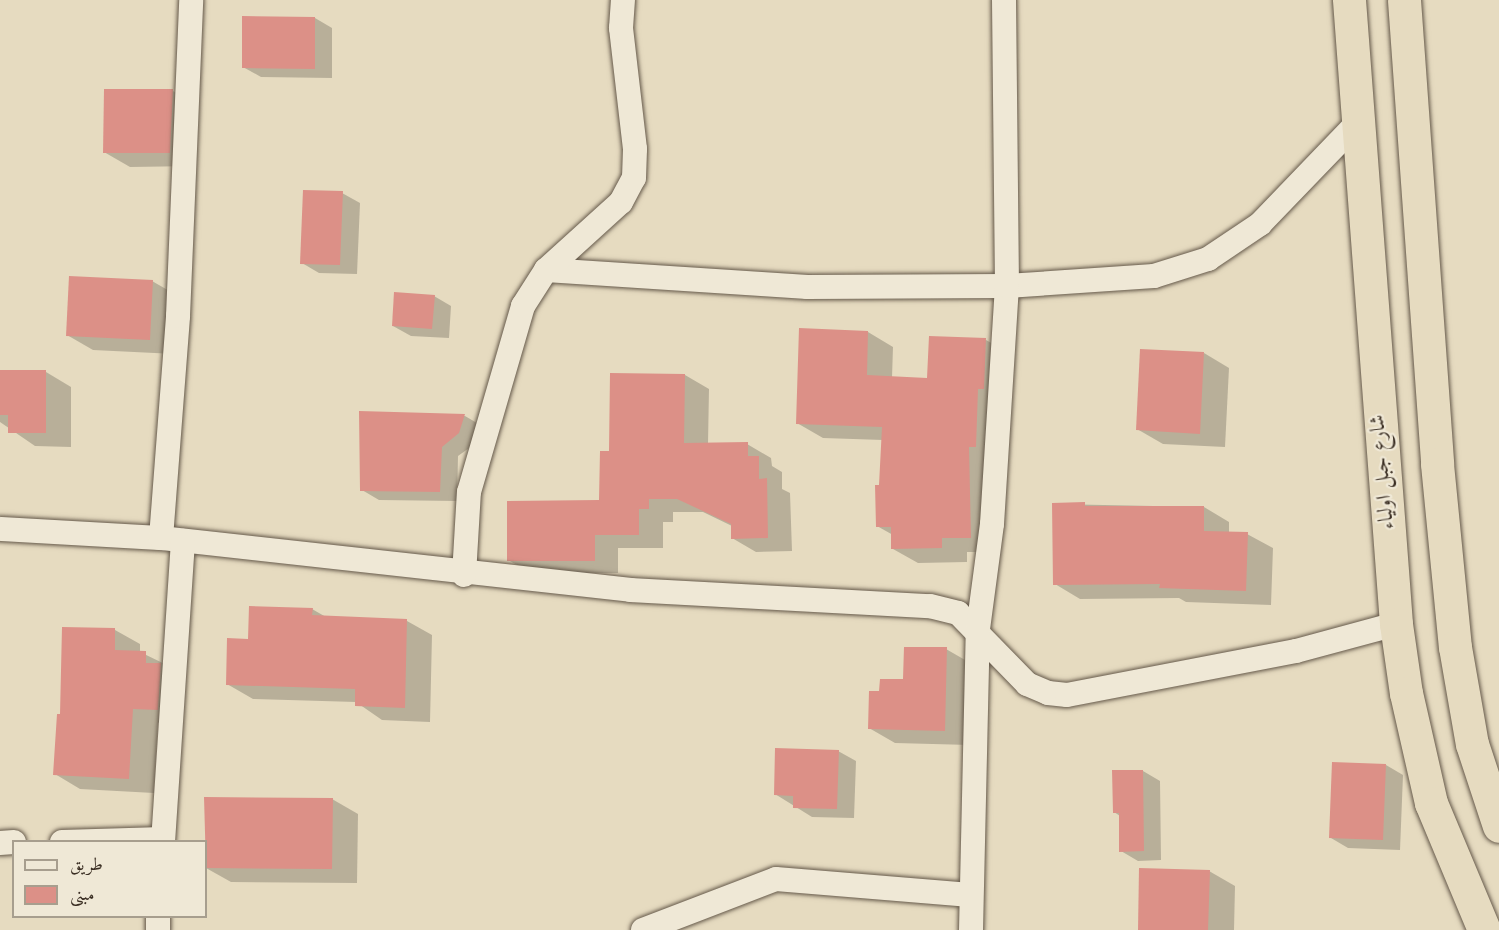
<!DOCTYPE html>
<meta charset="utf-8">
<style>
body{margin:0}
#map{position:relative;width:1499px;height:930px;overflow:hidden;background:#e6dbc0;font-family:"Old Standard TT",Amiri,serif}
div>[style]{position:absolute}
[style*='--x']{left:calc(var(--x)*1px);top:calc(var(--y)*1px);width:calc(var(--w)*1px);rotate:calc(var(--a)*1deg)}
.shadow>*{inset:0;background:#0003}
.building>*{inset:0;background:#dc9087}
.roads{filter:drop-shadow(0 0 2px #65594a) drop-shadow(0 0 2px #65594a)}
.street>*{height:24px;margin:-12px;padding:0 12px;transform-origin:12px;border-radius:12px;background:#efe8d6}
.highway>*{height:33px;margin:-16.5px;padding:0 16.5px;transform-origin:16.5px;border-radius:16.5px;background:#e6dbc0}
span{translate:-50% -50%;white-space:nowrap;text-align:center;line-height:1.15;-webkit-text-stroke:4.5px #efe8d6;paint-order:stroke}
.street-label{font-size:21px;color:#3a2e23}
.legend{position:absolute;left:12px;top:840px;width:195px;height:78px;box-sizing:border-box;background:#efe8d6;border:2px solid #a79e8e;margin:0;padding:8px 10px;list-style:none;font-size:18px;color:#3a2e23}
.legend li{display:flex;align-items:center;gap:12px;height:30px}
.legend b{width:30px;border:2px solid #a79e8e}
</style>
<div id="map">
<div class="shadow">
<i style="clip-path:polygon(243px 18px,315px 18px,332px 28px,332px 78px,261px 77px,243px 67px)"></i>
<i style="clip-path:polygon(173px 91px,198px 106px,196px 166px,130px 167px,104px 152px)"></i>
<i style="clip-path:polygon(342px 193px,360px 203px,357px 274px,319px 273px,302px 263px)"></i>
<i style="clip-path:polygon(152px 281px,178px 296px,175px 354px,93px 350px,67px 335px)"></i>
<i style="clip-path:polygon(434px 296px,451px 306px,449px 338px,411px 336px,393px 326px)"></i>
<i style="clip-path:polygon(868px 332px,893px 347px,892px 378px,929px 379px,986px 340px,1011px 354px,996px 552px,967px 552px,967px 562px,918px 563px,893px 549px,893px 535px,877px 526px,883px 440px,823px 438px,797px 423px)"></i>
<i style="clip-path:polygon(1204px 353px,1229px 368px,1225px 447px,1163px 444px,1137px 429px)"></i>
<i style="clip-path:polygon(0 371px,46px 372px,71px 387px,71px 447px,35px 446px,0 422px)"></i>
<i style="clip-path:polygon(685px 375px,709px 389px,708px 444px,747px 444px,771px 458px,772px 466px,782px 472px,782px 489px,790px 493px,792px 551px,756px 552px,732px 538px,732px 526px,703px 512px,673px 512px,673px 522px,663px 522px,663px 548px,618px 548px,618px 573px,532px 573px,508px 560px,601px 502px,611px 453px)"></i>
<i style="clip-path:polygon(361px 412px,465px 416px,482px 426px,476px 443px,458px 456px,457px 501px,379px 500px,362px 490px)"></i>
<i style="clip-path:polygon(1054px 504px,1204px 507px,1229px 522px,1229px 533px,1247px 534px,1273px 548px,1271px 605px,1186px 602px,1179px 598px,1080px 599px,1055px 584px)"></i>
<i style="clip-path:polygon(312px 609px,326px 617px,407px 621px,432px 635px,430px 722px,382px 720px,356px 702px,253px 699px,227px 684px,250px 640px)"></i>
<i style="clip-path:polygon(115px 630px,140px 644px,140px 652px,171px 667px,183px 724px,158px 723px,154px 793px,80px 789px,55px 774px,61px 716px)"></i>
<i style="clip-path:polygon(946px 649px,972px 664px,970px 745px,895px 743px,869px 728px,881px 693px,905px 681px)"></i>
<i style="clip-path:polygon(838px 751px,856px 761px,854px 818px,812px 817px,775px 794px)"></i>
<i style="clip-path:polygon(1386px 765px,1403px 775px,1400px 850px,1348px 848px,1331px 838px)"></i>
<i style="clip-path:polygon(1143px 771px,1160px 781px,1161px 860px,1138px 861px,1121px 851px,1120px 816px,1114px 812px)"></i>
<i style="clip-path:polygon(206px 798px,332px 799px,358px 814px,357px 883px,231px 882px,206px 868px)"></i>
<i style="clip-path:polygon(1209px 871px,1235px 886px,1234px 930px,1139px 930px)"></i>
</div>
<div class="building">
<i style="clip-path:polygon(242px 16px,315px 17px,315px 69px,242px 68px)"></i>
<i style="clip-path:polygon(104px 89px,173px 89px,170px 153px,103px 153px)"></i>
<i style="clip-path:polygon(303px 190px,343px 191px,340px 265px,300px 264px)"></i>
<i style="clip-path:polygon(69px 276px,153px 280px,150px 340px,66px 336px)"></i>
<i style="clip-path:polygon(394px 292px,435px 295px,432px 329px,392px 326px)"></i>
<i style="clip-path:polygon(799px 328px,868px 331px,867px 375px,927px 378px,929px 336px,986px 338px,984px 389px,978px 389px,976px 447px,969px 447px,971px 538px,942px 538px,942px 548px,891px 549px,891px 527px,876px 527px,875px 485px,879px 485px,882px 427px,796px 424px)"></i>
<i style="clip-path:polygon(1140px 349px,1204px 352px,1200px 434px,1136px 430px)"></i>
<i style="clip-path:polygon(0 370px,46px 370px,46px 433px,8px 433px,8px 415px,0 415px)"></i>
<i style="clip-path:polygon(610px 373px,685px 374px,684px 443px,748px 442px,748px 456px,759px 456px,759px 479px,767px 478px,768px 538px,731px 539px,731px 524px,677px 499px,649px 499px,649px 509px,639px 509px,639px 535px,595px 535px,595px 561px,507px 561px,507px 501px,599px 500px,600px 451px,609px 451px)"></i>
<i style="clip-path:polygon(359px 411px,465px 414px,459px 433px,442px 447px,440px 492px,360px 491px)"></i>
<i style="clip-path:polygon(1085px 502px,1085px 506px,1204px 506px,1204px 531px,1248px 532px,1246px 591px,1159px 588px,1160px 584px,1053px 585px,1052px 503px)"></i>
<i style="clip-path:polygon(249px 606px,313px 608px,312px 615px,407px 619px,405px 708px,355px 706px,355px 689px,226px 685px,227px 638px,248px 639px)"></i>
<i style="clip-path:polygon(62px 627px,115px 628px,115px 650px,146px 651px,146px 663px,161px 663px,158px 710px,133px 709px,129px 779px,53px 775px,57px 714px,60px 714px)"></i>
<i style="clip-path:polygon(904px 647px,947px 647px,945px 731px,868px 729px,869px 691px,879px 691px,880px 679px,903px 679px)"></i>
<i style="clip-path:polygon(775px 748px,839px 750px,837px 809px,793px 808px,793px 796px,774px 795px)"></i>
<i style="clip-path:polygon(1332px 762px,1386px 764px,1383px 840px,1329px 838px)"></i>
<i style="clip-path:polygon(1112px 770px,1143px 770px,1144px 851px,1119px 852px,1119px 813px,1113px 813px)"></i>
<i style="clip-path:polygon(204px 797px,333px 798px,332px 869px,206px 868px)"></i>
<i style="clip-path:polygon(1139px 868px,1210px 870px,1208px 930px,1138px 930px)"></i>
</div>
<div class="roads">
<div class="street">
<i style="--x:546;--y:270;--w:262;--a:3.7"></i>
<i style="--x:807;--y:287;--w:200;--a:-0.3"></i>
<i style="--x:1007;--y:286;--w:147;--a:-3.9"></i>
<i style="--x:1154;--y:276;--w:57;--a:-17.5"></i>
<i style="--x:1208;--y:259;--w:63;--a:-33.9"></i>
<i style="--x:1260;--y:224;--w:141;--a:-46.1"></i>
<i style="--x:0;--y:529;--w:161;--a:3.2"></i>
<i style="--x:161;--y:538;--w:472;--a:6.3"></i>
<i style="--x:630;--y:590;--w:300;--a:3.1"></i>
<i style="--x:930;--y:606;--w:29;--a:14"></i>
<i style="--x:958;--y:613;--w:99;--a:45.8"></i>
<i style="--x:1027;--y:684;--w:23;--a:23"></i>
<i style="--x:1048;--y:693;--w:19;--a:6"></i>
<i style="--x:1067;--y:695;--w:233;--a:-10.9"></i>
<i style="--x:1296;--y:651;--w:104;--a:-15.1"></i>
<i style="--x:161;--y:538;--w:223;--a:-85.6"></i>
<i style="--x:178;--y:316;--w:316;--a:-87.6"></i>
<i style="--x:464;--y:575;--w:83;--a:-86.6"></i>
<i style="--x:469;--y:492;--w:194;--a:-73.8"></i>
<i style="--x:523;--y:306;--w:43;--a:-57.4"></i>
<i style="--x:546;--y:270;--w:101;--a:-42.2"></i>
<i style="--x:621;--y:202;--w:27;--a:-62"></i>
<i style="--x:634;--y:178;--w:29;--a:-88"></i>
<i style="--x:635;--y:149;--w:122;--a:-96.6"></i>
<i style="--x:621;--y:28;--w:28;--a:-86"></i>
<i style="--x:62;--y:842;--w:101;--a:-1.7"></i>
<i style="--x:163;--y:842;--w:302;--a:-86.2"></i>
<i style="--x:0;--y:843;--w:14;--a:-4"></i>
<i style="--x:158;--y:930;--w:14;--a:-90"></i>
<i style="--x:643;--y:930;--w:142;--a:-21"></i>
<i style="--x:776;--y:879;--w:195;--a:4.7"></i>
<i style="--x:971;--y:930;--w:301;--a:-88.7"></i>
<i style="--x:978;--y:629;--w:106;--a:-82.4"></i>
<i style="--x:992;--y:524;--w:238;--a:-86.4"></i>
<i style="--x:1007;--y:286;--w:286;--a:-90.6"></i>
</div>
<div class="highway">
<i style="--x:1349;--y:0;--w:626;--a:85.69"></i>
<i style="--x:1396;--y:624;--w:70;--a:81.8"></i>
<i style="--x:1406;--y:693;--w:113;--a:77.2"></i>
<i style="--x:1431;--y:803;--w:138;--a:67.3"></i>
<i style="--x:1404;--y:0;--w:465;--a:85.9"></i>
<i style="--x:1437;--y:464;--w:184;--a:84.4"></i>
<i style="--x:1455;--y:647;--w:98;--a:80.1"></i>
<i style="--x:1472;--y:744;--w:86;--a:71.8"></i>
</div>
</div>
<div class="street-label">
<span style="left:1383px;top:472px;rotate:-95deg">شارع جبل اولياء</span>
</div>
<ul class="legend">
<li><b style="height:8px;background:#efe8d6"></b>طريق</li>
<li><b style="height:16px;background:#dc9087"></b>مبنى</li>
</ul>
</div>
